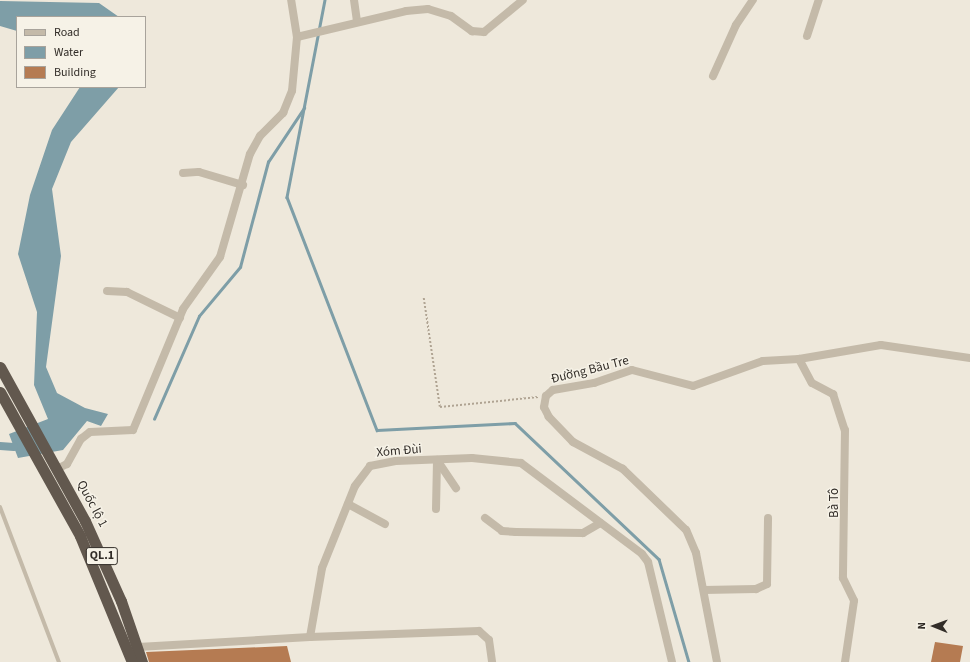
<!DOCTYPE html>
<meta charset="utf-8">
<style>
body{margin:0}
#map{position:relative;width:970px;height:662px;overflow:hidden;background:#eee8db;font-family:"Source Sans 3",sans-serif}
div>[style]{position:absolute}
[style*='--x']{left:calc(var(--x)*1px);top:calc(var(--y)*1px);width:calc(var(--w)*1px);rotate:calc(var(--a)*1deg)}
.water>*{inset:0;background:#7e9ea7}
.stream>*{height:2.5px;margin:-1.25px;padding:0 1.25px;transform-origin:1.25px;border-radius:1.25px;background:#7e9ea7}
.canal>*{height:8px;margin:-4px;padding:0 4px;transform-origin:4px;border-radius:4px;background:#7e9ea7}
.building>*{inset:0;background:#b57b52}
.path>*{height:1.5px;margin-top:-0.75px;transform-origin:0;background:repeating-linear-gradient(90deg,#b0a493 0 2px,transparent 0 4px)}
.service>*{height:4px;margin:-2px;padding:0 2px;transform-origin:2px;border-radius:2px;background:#c4baa9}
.minor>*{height:8px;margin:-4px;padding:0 4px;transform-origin:4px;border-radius:4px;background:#c4baa9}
.trunk>*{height:11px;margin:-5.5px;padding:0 5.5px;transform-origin:5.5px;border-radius:5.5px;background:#62584e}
span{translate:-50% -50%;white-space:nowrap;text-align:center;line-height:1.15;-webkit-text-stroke:3px #f6f2e7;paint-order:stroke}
.shield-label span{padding:1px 3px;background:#f6f2e7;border:1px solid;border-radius:3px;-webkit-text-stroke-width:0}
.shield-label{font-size:12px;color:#322d28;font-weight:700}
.street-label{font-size:13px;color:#322d28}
.legend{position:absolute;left:16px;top:16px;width:130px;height:72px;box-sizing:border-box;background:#f6f2e7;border:1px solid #a8a39b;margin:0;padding:5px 7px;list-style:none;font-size:12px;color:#322d28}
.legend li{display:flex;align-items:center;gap:8px;height:20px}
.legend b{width:20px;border:1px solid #a8a39b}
.north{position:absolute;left:914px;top:606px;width:40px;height:40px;-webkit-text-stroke:3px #f6f2e7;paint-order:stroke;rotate:271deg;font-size:11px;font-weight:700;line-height:16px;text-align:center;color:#322d28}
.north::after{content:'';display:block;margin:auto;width:14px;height:18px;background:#322d28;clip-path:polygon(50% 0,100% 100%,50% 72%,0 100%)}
</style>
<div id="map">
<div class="water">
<i style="clip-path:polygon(0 1px,99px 3px,119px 17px,17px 17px,17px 31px,0 26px)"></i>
<i style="clip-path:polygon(80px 87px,119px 87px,71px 142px,52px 189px,61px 256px,46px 367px,57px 393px,85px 408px,108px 414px,101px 426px,87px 421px,63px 450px,18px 458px,9px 434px,48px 419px,34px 385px,37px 312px,18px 254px,30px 195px,52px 130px)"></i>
</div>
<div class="stream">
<i style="--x:325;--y:0;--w:201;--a:100.9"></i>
<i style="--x:287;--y:197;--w:250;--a:68.9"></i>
<i style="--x:377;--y:430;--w:138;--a:-2.9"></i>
<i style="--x:515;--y:423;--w:198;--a:43.4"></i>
<i style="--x:659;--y:559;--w:107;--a:73.8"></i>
<i style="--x:154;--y:419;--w:112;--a:-66.4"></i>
<i style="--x:199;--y:316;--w:64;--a:-50.1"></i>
<i style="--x:240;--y:267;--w:109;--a:-75.1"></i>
<i style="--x:268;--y:162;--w:65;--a:-56.3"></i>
</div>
<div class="canal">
<i style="--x:0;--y:446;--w:14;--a:4"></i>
</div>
<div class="building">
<i style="clip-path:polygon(935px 642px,963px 646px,960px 662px,931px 662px)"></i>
<i style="clip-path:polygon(287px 646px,291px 662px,149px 662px,146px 652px)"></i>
</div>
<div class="path">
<i style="--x:424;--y:298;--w:110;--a:81.6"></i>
<i style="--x:440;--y:407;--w:99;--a:-5.8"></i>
</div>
<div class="service">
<i style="--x:0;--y:507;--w:166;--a:69.2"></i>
</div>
<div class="minor">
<i style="--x:354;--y:0;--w:22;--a:82"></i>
<i style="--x:807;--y:36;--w:38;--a:-72"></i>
<i style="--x:297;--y:37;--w:112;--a:-13.4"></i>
<i style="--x:406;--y:11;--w:22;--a:-5"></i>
<i style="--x:428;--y:9;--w:24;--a:17"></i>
<i style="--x:451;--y:16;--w:26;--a:36"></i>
<i style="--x:472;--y:31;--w:12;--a:5"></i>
<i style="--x:484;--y:32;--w:50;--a:-39.4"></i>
<i style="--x:713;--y:76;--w:56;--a:-65.7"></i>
<i style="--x:736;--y:25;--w:30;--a:-56"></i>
<i style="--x:183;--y:173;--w:16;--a:-4"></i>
<i style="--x:199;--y:172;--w:46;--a:16.5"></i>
<i style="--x:107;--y:291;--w:20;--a:3"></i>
<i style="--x:127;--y:292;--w:59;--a:26.1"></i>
<i style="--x:799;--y:359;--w:27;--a:62"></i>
<i style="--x:812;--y:383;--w:24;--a:28"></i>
<i style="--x:833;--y:394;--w:38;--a:72"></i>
<i style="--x:845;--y:430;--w:148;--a:90.8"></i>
<i style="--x:843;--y:578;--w:25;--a:64"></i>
<i style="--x:854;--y:601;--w:62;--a:98.4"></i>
<i style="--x:57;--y:469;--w:11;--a:-27"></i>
<i style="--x:67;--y:464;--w:29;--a:-61"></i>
<i style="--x:81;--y:439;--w:11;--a:-38"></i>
<i style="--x:90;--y:432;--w:43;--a:-2.7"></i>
<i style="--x:133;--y:430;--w:131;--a:-67.5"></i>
<i style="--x:183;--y:309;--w:64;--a:-54.6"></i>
<i style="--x:220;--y:257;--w:107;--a:-73.8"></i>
<i style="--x:250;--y:154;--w:21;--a:-61"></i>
<i style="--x:260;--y:136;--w:33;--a:-45"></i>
<i style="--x:283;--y:113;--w:24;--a:-68"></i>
<i style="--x:292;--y:91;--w:54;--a:-84.7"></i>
<i style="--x:297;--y:37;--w:37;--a:-99"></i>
<i style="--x:348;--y:504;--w:42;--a:28.4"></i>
<i style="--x:436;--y:509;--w:49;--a:-88.8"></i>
<i style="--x:437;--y:460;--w:34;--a:56"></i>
<i style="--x:485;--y:518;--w:21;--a:37"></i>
<i style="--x:502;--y:531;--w:14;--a:4"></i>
<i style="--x:516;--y:532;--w:67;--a:0.9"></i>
<i style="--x:583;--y:533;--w:20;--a:-30"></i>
<i style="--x:704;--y:590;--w:52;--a:-1.1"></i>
<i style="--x:756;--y:589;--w:12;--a:-24"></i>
<i style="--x:767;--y:584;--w:66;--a:-89.1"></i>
<i style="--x:310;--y:637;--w:169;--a:-2"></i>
<i style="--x:479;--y:631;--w:13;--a:42"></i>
<i style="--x:489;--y:640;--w:22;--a:82"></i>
<i style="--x:138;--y:647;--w:172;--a:-3.3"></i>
<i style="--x:310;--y:637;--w:70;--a:-80.1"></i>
<i style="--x:322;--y:568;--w:88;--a:-68.1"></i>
<i style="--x:355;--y:486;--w:25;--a:-53"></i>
<i style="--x:370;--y:466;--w:26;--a:-11"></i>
<i style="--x:396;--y:461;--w:76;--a:-2.3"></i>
<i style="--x:472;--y:458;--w:49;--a:5.8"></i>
<i style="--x:521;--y:463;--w:151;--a:36.9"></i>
<i style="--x:642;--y:554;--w:10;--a:53"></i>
<i style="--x:648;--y:562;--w:103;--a:76.5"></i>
<i style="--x:717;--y:662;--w:111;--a:-100.9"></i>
<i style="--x:696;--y:553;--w:25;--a:-113"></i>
<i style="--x:686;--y:530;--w:88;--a:-135.9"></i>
<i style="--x:623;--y:469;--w:57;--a:-151.6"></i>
<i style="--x:573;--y:442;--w:35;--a:-134"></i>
<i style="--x:549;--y:417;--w:11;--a:-117"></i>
<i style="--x:544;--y:407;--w:11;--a:-80"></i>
<i style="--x:546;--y:396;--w:9;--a:-41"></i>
<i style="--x:553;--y:390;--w:42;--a:-9.7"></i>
<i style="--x:594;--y:383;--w:40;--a:-18.9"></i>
<i style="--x:632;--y:370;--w:63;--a:14.7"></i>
<i style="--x:693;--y:386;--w:74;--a:-19.7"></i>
<i style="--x:763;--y:361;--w:36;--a:-3"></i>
<i style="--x:799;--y:359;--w:83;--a:-9.7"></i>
<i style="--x:881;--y:345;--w:90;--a:8.3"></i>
</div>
<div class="trunk">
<i style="--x:0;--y:367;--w:176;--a:61.1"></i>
<i style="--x:85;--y:521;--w:88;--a:65.8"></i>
<i style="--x:121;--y:601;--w:65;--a:71"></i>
<i style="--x:0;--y:392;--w:165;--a:60.9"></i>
<i style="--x:80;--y:536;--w:136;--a:67.6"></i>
</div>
<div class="shield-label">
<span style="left:102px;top:556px">QL.1</span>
</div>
<div class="street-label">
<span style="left:590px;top:370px;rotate:-14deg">Đường Bầu Tre</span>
<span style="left:399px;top:451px;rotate:-5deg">Xóm Đùi</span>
<span style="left:834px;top:503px;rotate:-90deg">Bà Tô</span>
<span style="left:92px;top:504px;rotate:62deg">Quốc lộ 1</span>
</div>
<ul class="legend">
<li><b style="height:5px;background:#c4baa9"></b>Road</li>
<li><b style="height:11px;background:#7e9ea7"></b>Water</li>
<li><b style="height:11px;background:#b57b52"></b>Building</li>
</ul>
<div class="north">N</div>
</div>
